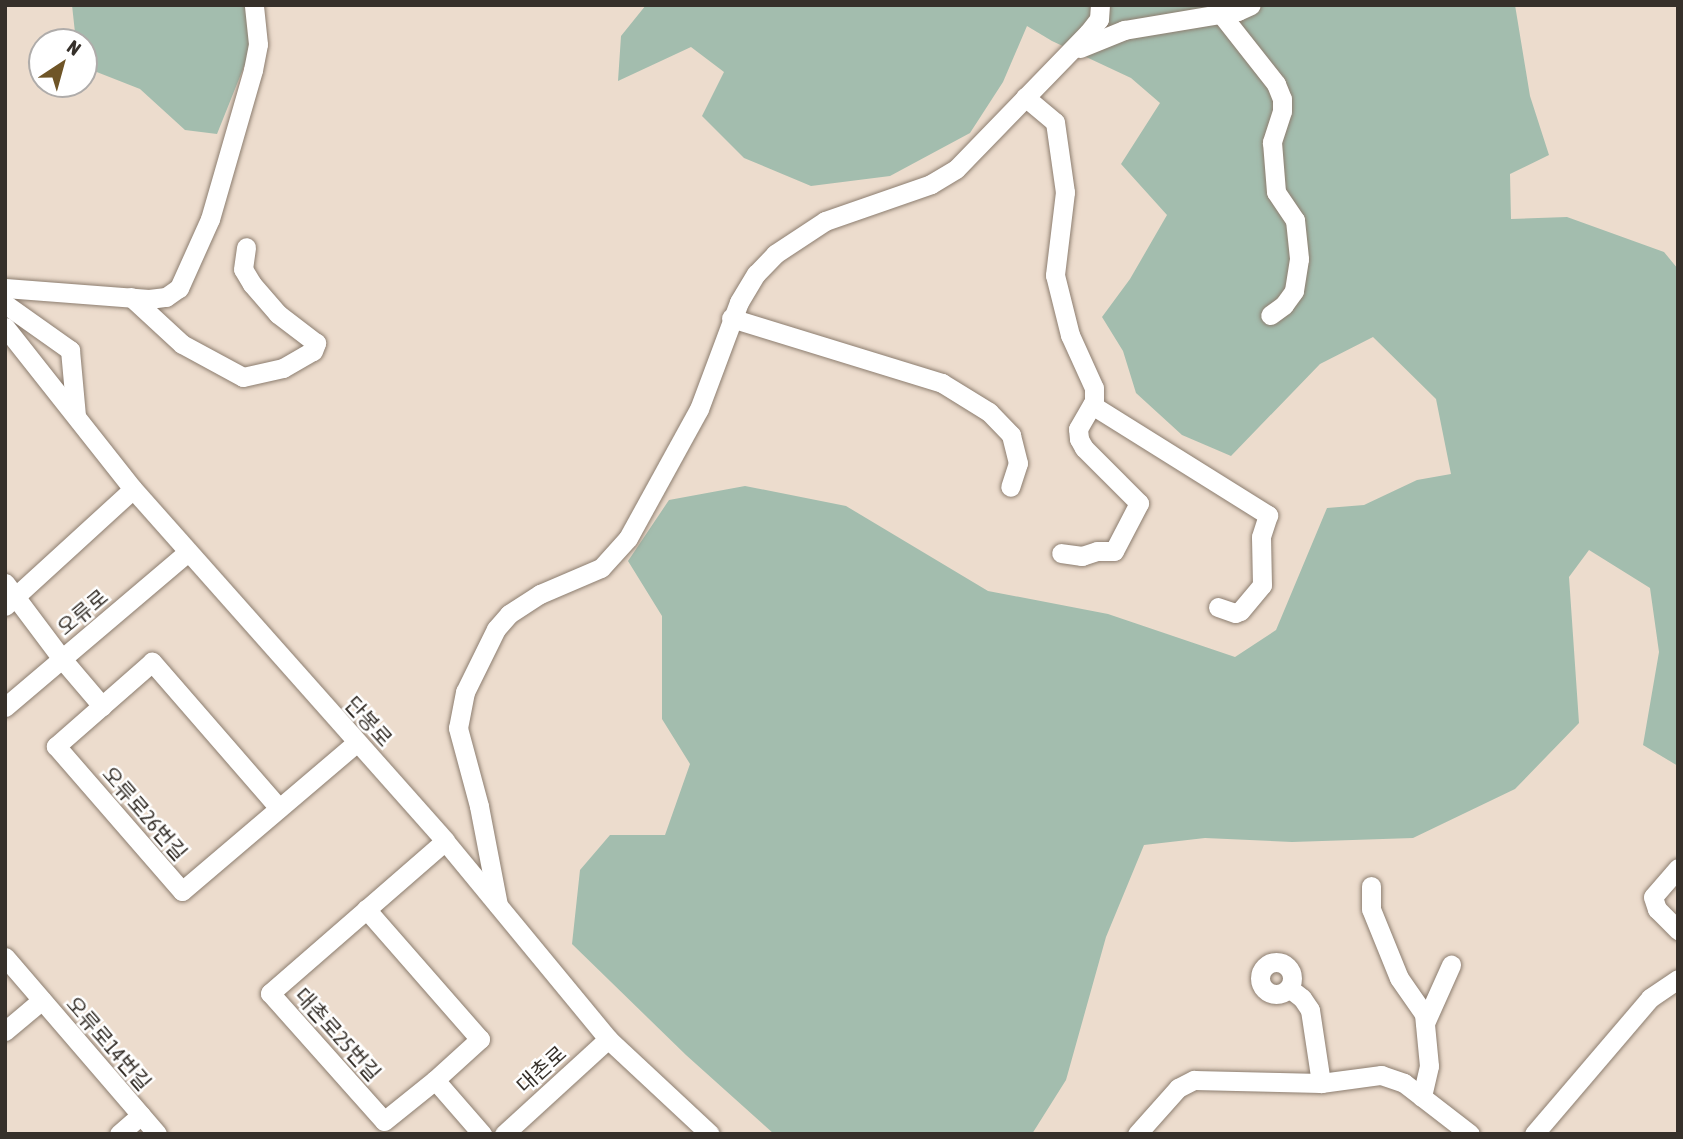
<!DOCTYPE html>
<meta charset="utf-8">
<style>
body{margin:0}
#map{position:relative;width:1683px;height:1139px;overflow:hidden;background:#ecdccd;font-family:"Asap Condensed","Noto Sans KR",sans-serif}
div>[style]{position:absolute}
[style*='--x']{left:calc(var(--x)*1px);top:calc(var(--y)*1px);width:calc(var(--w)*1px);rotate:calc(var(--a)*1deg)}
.green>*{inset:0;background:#a3bdae}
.roads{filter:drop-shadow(0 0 2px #8c7d6f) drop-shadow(0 0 2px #8c7d6f)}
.minor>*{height:19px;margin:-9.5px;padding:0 9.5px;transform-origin:9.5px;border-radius:9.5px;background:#fff}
.minor>.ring{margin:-9.5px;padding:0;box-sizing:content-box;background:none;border:19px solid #fff;border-radius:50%}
span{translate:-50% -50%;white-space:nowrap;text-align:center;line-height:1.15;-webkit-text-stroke:5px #fff;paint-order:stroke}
.street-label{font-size:21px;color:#36302a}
.frame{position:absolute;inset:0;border:7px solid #36302a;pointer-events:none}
.north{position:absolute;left:28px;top:28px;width:70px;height:70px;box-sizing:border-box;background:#fff;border:2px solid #afacaa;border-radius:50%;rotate:36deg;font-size:19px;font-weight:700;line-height:28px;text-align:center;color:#36302a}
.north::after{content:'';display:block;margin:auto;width:24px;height:32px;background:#6f5527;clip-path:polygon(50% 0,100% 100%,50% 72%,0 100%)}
</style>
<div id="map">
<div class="green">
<i style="clip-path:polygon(72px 5px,246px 5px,251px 49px,217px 134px,185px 130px,140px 89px,84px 67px,84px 42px,76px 42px)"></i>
<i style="clip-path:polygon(646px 5px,1515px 5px,1530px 96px,1549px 155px,1510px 174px,1511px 219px,1567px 217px,1664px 252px,1678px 269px,1678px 766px,1643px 745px,1659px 652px,1650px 588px,1589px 550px,1569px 577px,1579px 723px,1515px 789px,1413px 838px,1292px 842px,1205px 838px,1144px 845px,1106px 937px,1066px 1080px,1032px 1134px,774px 1134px,686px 1055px,572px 944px,580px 870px,610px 835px,665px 835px,690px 764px,662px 719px,662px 616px,628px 561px,669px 500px,745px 486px,846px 506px,988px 591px,1108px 614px,1235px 657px,1276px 630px,1327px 508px,1364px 505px,1417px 480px,1451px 474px,1436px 399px,1373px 337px,1320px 364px,1231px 456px,1182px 435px,1136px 393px,1123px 351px,1102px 317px,1130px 279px,1167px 215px,1121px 164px,1160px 103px,1131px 78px,1052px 41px,1027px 26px,1003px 82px,970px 133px,890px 176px,811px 186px,744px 158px,702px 116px,724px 72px,691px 47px,618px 81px,621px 36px)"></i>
</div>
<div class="roads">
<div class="minor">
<i style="--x:1221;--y:14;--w:89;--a:51.8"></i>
<i style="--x:1276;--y:84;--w:16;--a:68"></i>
<i style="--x:1282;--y:99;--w:12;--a:90"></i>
<i style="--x:1282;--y:111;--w:33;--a:108"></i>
<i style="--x:1272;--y:142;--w:50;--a:85.4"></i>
<i style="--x:1276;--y:192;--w:34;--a:56"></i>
<i style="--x:1295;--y:220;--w:39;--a:84"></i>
<i style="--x:1299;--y:259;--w:32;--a:99"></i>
<i style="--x:1294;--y:291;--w:17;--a:126"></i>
<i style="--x:1284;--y:305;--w:17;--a:144"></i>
<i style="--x:1080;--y:48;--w:48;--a:-22.2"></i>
<i style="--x:1124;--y:30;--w:116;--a:-9.5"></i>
<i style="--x:1238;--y:11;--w:14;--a:-25"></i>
<i style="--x:1025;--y:97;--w:39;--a:40"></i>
<i style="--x:1055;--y:122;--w:71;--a:81.9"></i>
<i style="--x:1065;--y:192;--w:84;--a:96.9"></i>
<i style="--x:1055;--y:275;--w:62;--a:76"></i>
<i style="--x:1070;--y:335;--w:58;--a:65.6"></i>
<i style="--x:1094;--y:388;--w:13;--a:90"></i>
<i style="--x:1094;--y:401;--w:32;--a:120"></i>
<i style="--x:1078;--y:429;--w:10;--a:84"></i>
<i style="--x:1079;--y:439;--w:10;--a:61"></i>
<i style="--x:1084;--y:448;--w:78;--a:45"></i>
<i style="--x:1139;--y:503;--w:54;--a:117.5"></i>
<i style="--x:1114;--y:551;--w:17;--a:180"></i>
<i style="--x:1097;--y:551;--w:16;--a:162"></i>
<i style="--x:1082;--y:556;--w:21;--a:-172"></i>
<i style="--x:5;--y:288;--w:144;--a:4.4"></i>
<i style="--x:149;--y:299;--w:17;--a:-7"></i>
<i style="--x:166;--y:297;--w:16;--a:-35"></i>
<i style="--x:179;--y:288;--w:76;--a:-65.8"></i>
<i style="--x:210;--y:219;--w:155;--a:-73.9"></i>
<i style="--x:253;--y:70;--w:26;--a:-79"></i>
<i style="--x:258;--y:44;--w:39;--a:-96"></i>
<i style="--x:131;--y:297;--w:69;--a:42.7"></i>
<i style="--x:182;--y:344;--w:69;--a:28.4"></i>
<i style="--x:243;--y:377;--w:41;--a:-12.7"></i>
<i style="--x:283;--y:368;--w:34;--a:-30"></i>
<i style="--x:313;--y:351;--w:9;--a:-69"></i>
<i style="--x:316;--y:343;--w:48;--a:-142.7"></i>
<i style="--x:278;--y:314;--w:40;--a:-131"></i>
<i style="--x:252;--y:284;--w:17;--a:-121"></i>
<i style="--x:243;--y:269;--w:22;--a:-82"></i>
<i style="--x:5;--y:304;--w:80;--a:35.3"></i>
<i style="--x:70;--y:350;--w:66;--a:84.8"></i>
<i style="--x:731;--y:318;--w:221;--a:17.1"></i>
<i style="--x:942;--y:383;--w:55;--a:31.7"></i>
<i style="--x:989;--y:412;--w:32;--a:46"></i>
<i style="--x:1011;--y:435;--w:29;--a:76"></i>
<i style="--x:1018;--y:463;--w:25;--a:108"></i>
<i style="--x:5;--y:327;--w:206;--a:51.7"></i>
<i style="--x:133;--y:489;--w:470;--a:48.4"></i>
<i style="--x:445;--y:841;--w:256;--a:50.5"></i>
<i style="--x:608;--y:1039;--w:139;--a:43"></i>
<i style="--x:1092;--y:405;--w:208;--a:32"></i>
<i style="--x:1268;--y:515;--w:23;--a:108"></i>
<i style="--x:1261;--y:537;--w:48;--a:88.8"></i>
<i style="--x:1262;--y:585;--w:34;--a:130"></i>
<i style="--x:1240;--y:611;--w:5;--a:158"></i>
<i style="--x:1235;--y:613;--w:18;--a:-161"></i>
<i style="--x:5;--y:583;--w:95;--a:53.1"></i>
<i style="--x:62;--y:659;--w:62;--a:49.6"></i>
<i style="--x:5;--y:606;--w:173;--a:-42.4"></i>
<i style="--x:5;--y:707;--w:240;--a:-40.3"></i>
<i style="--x:279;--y:808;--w:194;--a:-131"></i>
<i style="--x:152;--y:662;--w:128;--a:138.8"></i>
<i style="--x:56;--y:746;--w:192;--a:49"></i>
<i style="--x:182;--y:891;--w:230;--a:-40.4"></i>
<i style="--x:445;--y:841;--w:232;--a:139"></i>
<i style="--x:270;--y:993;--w:171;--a:48.3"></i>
<i style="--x:384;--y:1121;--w:65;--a:-38.8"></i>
<i style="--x:435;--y:1080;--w:72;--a:49"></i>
<i style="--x:1678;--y:868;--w:38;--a:131"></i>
<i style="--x:1653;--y:897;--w:13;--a:72"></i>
<i style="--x:1657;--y:909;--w:30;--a:45"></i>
<i style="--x:1371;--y:886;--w:23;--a:90"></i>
<i style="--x:1371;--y:909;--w:74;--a:67.9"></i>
<i style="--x:1399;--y:978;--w:44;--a:55.2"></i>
<i style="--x:1424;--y:1014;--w:52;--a:84.5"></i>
<i style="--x:1429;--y:1066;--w:32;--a:103"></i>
<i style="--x:498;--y:905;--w:101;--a:-100.9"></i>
<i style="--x:479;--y:806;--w:81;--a:-105.1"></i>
<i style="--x:458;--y:728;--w:37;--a:-79"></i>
<i style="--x:465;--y:692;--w:70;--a:-63.8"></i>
<i style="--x:496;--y:629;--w:20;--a:-49"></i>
<i style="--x:509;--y:614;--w:37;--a:-33"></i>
<i style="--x:540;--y:594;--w:66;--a:-23.1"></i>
<i style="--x:601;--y:568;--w:40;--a:-48"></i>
<i style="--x:628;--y:538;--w:147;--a:-61.2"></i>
<i style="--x:699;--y:409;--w:114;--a:-69.5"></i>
<i style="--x:739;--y:302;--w:33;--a:-59"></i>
<i style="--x:756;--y:274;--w:28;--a:-46"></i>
<i style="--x:775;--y:254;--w:60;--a:-33.4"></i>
<i style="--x:825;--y:221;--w:112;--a:-19.2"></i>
<i style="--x:931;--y:184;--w:29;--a:-31"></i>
<i style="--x:956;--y:169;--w:190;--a:-45.9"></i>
<i style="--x:1088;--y:33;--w:18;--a:-52"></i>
<i style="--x:1099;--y:19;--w:14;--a:-86"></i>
<i style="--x:366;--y:909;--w:173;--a:48.8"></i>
<i style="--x:480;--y:1039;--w:61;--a:137.7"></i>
<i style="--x:5;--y:957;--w:233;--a:49.3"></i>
<i class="ring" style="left:1260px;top:962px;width:13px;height:13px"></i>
<i style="--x:1289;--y:988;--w:16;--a:38"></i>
<i style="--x:1302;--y:998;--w:14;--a:56"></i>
<i style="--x:1310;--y:1010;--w:74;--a:81.4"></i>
<i style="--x:1425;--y:1023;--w:64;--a:-65.9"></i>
<i style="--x:5;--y:1031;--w:48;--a:-40"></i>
<i style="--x:119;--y:1134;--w:29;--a:-41"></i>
<i style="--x:504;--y:1134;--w:141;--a:-42.4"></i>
<i style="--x:1137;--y:1134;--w:62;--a:-48.3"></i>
<i style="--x:1178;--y:1088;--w:18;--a:-27"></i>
<i style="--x:1194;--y:1080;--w:127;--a:1.4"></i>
<i style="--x:1321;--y:1083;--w:61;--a:-7.6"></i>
<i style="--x:1381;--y:1075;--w:24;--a:19"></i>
<i style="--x:1404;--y:1083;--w:83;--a:37.7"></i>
<i style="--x:1534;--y:1134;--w:179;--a:-49.5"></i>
<i style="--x:1650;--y:998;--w:34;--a:-34"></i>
</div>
</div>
<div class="street-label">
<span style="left:82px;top:612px;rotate:-40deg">오류로</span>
<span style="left:369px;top:721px;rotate:48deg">단봉로</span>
<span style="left:145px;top:813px;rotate:49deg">오류로26번길</span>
<span style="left:338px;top:1034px;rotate:48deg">대촌로25번길</span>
<span style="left:109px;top:1043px;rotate:49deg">오류로14번길</span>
<span style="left:541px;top:1069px;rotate:-42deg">대촌로</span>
</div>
<div class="frame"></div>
<div class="north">N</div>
</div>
